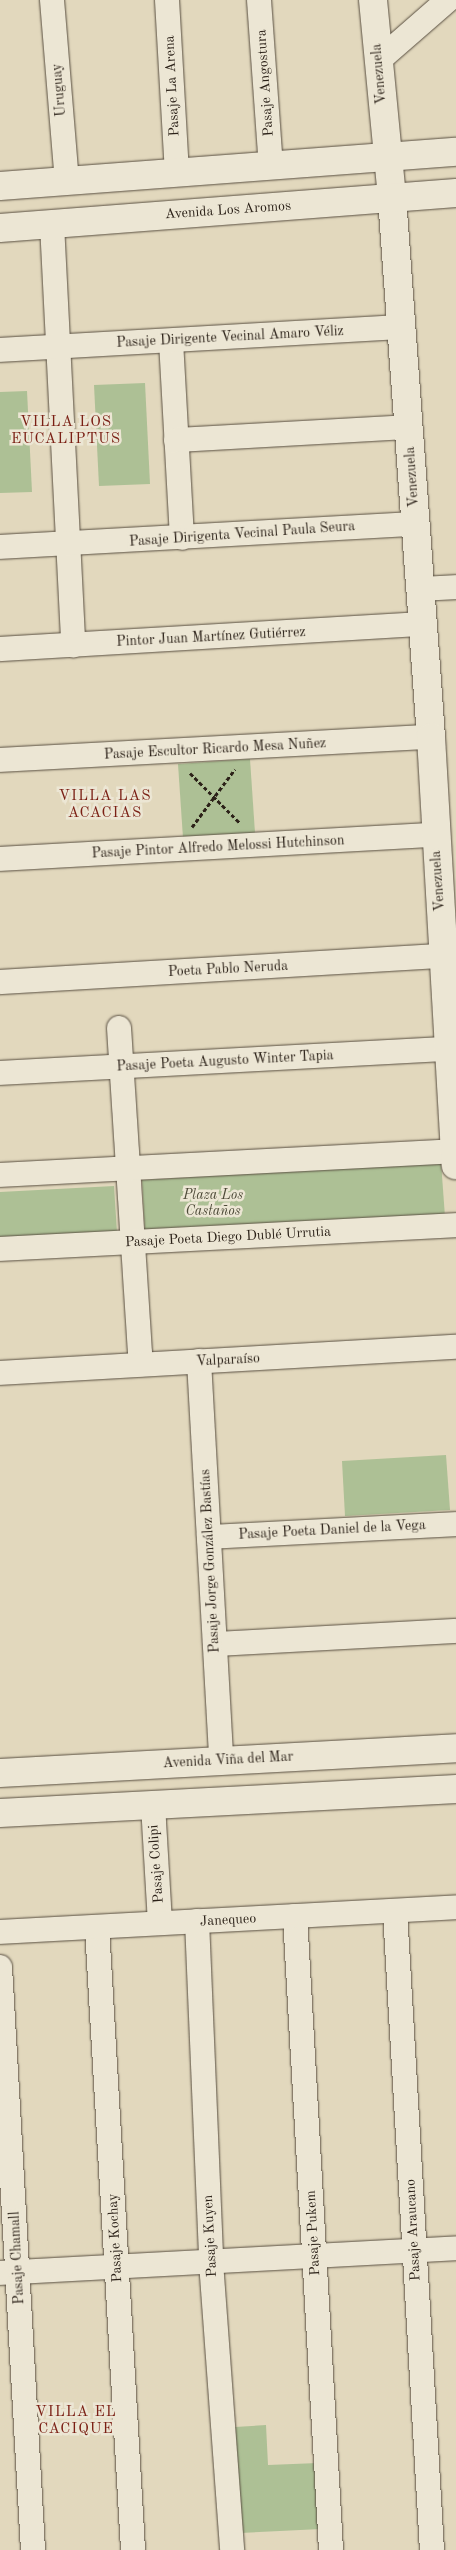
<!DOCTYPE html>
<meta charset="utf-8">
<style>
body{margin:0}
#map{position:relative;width:456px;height:2550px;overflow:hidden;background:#e2d8bd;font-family:"Old Standard TT",serif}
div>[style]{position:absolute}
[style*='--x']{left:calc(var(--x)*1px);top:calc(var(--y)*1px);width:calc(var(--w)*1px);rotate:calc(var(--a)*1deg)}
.green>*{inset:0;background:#adc095}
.path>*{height:3px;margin-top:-1.5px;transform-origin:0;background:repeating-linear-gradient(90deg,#2b2118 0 4px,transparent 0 6.5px)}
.roads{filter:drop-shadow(0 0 1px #594f41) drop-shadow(0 0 1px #594f41)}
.minor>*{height:24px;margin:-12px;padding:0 12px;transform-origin:12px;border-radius:12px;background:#ece6d4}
.tertiary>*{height:28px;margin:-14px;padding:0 14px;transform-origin:14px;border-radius:14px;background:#ece6d4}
.secondary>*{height:28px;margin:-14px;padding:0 14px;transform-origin:14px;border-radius:14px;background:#ece6d4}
span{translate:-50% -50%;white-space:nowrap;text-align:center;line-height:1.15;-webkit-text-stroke:5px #ece6d4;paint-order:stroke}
.street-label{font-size:14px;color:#2b2118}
.park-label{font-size:14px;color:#4c4937;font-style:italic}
.neighbourhood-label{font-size:15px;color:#7a1f14;letter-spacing:1px}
</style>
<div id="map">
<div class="green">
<i style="clip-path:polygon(145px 383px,150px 484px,99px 486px,94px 385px)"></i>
<i style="clip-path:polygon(27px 391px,32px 492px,0 493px,0 392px)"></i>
<i style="clip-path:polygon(250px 759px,255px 833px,183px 838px,178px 764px)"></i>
<i style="clip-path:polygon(441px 1162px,445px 1217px,145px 1235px,142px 1180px)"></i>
<i style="clip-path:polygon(114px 1186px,117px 1233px,0 1239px,0 1192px)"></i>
<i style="clip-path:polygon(446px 1455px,450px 1510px,345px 1516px,342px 1461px)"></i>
<i style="clip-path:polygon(266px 2425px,268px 2465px,318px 2463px,321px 2529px,240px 2533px,235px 2427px)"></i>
</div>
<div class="path">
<i style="--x:190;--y:773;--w:71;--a:45"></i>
<i style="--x:192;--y:827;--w:72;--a:-53.4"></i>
</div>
<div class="roads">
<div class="minor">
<i style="--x:52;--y:0;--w:182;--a:85.3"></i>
<i style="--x:167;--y:0;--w:173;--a:86.7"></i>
<i style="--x:259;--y:0;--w:166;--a:85.9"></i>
<i style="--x:378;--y:61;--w:93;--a:-41.1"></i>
<i style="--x:52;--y:224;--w:422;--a:87.1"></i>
<i style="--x:171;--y:341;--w:197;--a:86.8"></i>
<i style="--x:0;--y:350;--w:402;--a:-3.3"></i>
<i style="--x:176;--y:440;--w:232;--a:-3.2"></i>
<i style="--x:0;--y:547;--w:416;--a:-3.2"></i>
<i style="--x:420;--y:589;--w:36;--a:-3"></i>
<i style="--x:0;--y:649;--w:424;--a:-3.4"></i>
<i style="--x:0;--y:760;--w:432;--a:-3.1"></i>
<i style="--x:0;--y:859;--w:436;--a:-3.2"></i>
<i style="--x:0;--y:982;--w:457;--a:-3.4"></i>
<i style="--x:119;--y:1028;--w:337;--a:86.3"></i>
<i style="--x:0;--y:1073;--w:451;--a:-3.1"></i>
<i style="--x:0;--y:1175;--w:456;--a:-3"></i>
<i style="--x:0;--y:1249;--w:457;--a:-3"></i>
<i style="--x:199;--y:1361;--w:400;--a:86.8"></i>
<i style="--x:0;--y:1373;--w:457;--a:-3.3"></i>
<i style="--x:209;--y:1537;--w:247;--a:-3"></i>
<i style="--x:215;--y:1644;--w:241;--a:-3.1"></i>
<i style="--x:153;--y:1805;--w:118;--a:86.6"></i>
<i style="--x:395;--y:1911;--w:640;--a:86.69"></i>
<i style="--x:295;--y:1916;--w:635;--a:86.75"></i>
<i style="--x:197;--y:1921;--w:341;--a:87.6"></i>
<i style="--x:211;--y:2262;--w:289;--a:85.8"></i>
<i style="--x:97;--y:1927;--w:624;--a:86.69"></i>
<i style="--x:0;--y:1932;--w:457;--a:-3.1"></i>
<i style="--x:0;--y:1967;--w:584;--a:86.76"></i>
<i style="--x:0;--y:2273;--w:457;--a:-3.1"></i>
</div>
<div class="tertiary">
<i style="--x:373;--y:0;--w:199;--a:84.5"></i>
<i style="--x:392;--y:198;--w:540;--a:85.86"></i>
<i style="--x:431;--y:737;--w:429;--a:86.7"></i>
<i style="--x:0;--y:186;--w:457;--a:-4.3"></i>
<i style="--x:0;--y:228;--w:457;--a:-4.4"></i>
</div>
<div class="secondary">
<i style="--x:0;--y:1773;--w:457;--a:-3.1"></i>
<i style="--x:0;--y:1813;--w:457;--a:-3"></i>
</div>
</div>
<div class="street-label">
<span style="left:379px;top:74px;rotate:-95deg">Venezuela</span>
<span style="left:265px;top:83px;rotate:-94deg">Pasaje Angostura</span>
<span style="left:172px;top:86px;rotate:-93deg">Pasaje La Arena</span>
<span style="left:59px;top:90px;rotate:-95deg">Uruguay</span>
<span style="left:228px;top:210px;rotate:-4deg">Avenida Los Aromos</span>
<span style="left:230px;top:337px;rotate:-3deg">Pasaje Dirigente Vecinal Amaro Véliz</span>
<span style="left:412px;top:477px;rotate:-94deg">Venezuela</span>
<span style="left:242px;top:534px;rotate:-4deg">Pasaje Dirigenta Vecinal Paula Seura</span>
<span style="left:211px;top:637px;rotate:-3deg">Pintor Juan Martínez Gutiérrez</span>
<span style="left:215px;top:749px;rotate:-3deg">Pasaje Escultor Ricardo Mesa Nuñez</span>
<span style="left:218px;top:847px;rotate:-3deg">Pasaje Pintor Alfredo Melossi Hutchinson</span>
<span style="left:438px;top:881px;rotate:-94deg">Venezuela</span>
<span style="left:228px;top:969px;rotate:-3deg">Poeta Pablo Neruda</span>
<span style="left:225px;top:1061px;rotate:-3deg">Pasaje Poeta Augusto Winter Tapia</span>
<span style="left:228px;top:1237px;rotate:-3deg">Pasaje Poeta Diego Dublé Urrutia</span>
<span style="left:228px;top:1360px;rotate:-3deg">Valparaíso</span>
<span style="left:332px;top:1530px;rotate:-3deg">Pasaje Poeta Daniel de la Vega</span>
<span style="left:210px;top:1561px;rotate:-93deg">Pasaje Jorge González Bastías</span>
<span style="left:228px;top:1760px;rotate:-3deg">Avenida Viña del Mar</span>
<span style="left:156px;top:1864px;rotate:-94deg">Pasaje Colipi</span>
<span style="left:228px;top:1920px;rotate:-3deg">Janequeo</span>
<span style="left:413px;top:2230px;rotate:-93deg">Pasaje Araucano</span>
<span style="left:313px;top:2233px;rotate:-93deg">Pasaje Pukem</span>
<span style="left:210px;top:2236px;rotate:-93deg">Pasaje Kuyen</span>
<span style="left:115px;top:2238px;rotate:-93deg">Pasaje Kochay</span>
<span style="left:17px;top:2258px;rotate:-93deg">Pasaje Chamall</span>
</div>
<div class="park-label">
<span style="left:213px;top:1203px">Plaza Los<br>Castaños</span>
</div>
<div class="neighbourhood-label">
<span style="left:66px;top:431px">VILLA LOS<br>EUCALIPTUS</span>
<span style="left:105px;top:805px">VILLA LAS<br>ACACIAS</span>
<span style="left:76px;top:2421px">VILLA EL<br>CACIQUE</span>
</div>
</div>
